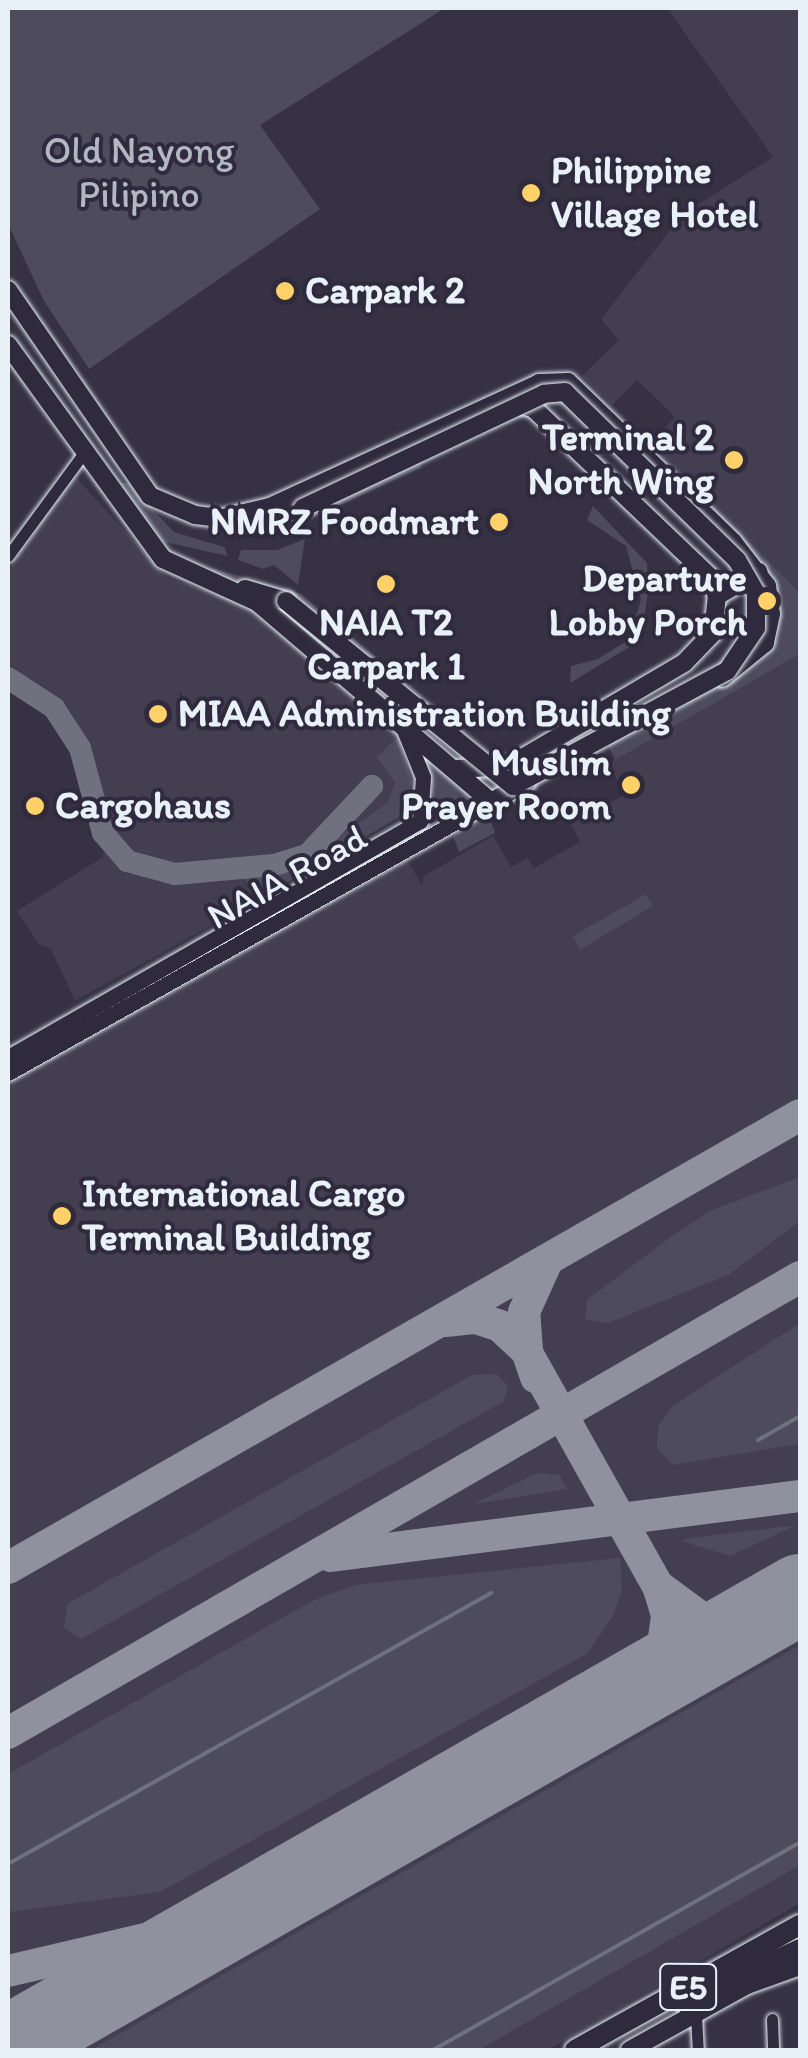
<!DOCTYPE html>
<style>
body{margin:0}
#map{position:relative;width:808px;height:2058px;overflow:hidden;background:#363244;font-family:Itim,sans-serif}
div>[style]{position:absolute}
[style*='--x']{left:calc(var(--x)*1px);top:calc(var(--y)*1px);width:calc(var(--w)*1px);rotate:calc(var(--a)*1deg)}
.built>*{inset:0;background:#433f51}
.green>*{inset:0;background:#4d4b5c}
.stream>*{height:4px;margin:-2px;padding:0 2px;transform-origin:2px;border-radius:2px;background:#70717f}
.river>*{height:22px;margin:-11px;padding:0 11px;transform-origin:11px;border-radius:11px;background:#70717f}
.taxiway>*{height:32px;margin:-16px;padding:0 16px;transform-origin:16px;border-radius:16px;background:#8f929e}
.runway>*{height:80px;margin:-40px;padding:0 40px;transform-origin:40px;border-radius:40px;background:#8f929e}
.roads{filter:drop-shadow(0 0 2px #e8f1f8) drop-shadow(0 0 2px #e8f1f8)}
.street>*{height:11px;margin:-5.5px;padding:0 5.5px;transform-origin:5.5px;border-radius:5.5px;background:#2f2a3d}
.secondary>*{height:15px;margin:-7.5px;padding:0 7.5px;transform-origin:7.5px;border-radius:7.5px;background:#2f2a3d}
.primary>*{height:18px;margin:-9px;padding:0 9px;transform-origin:9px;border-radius:9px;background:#2f2a3d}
.highway>*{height:20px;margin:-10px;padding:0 10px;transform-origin:10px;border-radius:10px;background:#2f2a3d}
.bridges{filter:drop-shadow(0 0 2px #e8f1f8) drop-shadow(0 0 2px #e8f1f8)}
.primary-bridge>*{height:18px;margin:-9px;padding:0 9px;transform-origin:9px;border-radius:9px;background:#2f2a3d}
.dots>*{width:28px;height:28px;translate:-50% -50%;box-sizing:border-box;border:5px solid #2f2a3d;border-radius:50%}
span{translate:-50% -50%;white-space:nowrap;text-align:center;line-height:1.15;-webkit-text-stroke:8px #2f2a3d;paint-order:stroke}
.shield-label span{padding:2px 8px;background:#2f2a3d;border:2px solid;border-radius:8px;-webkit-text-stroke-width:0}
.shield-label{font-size:35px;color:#e8f1f8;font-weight:700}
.park-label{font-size:38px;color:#b2b7c1}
.poi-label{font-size:38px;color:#e8f1f8;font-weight:700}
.left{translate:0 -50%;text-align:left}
.right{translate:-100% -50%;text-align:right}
.street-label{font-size:38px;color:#e8f1f8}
.frame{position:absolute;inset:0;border:10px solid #e8f1f8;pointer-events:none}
</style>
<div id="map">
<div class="built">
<i style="clip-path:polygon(667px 8px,800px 8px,800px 593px,651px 443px,675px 417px,637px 380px,612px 405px,582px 376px,619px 340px,601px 319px,683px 214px,773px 157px)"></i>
<i style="clip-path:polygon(74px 475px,168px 578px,256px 608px,398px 737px,376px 757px,395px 783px,388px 802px,307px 859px,244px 878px,253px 902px,75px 1001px,51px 949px,39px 944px,17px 911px,103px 857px,104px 836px,74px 729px,61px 706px,8px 672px,8px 571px)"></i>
<i style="clip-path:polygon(800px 654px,800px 1903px,548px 2050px,8px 2050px,8px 1082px,405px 857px,422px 885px,424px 876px,493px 836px,511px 867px,527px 858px,534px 868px,580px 842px,571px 824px,624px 795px,609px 763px)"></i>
</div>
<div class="green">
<i style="clip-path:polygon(8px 8px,445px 8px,260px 125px,320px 209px,89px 369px,44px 301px,8px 224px)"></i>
<i style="clip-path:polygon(420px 460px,421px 468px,303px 522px,263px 532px,218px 524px,263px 523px)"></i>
<i style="clip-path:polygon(686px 478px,800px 593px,800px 654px,615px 760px,606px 741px,720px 677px,760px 606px)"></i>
<i style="clip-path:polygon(119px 483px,128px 483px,174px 532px,224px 547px,228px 556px,165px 542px,145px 527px,115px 488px)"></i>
<i style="clip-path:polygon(593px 506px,647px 563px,648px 592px,641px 640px,570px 683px,571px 666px,598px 659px,628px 640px,641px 600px,626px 546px,587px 520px)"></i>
<i style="clip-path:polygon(305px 539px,298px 585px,274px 565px,263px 569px,238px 560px,241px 550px,277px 550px)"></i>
<i style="clip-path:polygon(212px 568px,301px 594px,427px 700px,284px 591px,211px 575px)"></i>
<i style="clip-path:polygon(398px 737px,412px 782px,401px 816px,253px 902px,245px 878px,307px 859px,388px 802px,395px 783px,376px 757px)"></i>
<i style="clip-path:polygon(427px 756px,481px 802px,447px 821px,436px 816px)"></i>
<i style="clip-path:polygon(479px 818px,490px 819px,495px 833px,459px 852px,453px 836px)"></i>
<i style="clip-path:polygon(646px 894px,653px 906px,580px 950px,573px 936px)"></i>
<i style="clip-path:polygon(800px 1177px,800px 1221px,730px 1274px,608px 1323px,585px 1319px,587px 1300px,669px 1238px,712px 1210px)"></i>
<i style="clip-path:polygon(800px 1323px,800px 1444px,673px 1465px,657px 1448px,658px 1426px,674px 1405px)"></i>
<i style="clip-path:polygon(497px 1374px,508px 1387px,503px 1402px,81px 1639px,64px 1627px,67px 1604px,472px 1375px)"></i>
<i style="clip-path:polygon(537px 1473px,559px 1475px,568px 1489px,474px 1504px)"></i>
<i style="clip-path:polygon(797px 1525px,730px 1556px,681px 1541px,690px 1538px)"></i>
<i style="clip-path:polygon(620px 1558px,622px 1590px,613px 1616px,588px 1653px,160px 1892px,8px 1912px,8px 1774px,310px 1602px,354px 1585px)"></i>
<i style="clip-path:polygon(800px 1645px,800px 1865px,479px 2050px,91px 2050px)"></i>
</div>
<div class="stream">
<i style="--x:758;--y:1440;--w:48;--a:-29.7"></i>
<i style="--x:8;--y:1864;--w:554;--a:-29.3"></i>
<i style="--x:433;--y:2050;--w:422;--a:-29.5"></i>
</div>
<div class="river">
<i style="--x:8;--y:678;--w:55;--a:33.1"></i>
<i style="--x:54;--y:708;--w:48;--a:57"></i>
<i style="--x:80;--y:748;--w:88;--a:74.9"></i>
<i style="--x:103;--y:833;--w:37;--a:49"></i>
<i style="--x:127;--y:861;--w:50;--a:15.2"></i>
<i style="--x:175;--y:874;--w:99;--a:-5.2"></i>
<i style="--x:274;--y:865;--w:34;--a:-17"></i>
<i style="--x:307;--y:855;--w:95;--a:-46.7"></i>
</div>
<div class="taxiway">
<i style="--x:445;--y:1321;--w:31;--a:-6"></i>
<i style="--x:476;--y:1318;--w:25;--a:18"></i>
<i style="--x:500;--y:1326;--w:37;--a:43"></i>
<i style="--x:527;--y:1351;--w:28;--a:71"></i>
<i style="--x:527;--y:1351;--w:39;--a:-94"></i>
<i style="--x:524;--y:1312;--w:56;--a:-65.7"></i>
<i style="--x:531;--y:1360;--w:259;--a:60.7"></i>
<i style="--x:331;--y:1556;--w:473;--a:-7.3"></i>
<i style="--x:8;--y:1568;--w:912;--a:-29.77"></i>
<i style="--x:624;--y:1694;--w:57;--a:-47.9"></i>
<i style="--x:662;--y:1652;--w:37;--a:-82"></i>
<i style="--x:667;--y:1615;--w:30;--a:-107"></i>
<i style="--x:658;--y:1586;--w:61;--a:36.3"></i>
<i style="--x:707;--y:1622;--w:52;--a:-5.5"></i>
<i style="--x:8;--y:1733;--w:914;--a:-29.93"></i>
<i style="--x:8;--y:1971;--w:146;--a:-13.1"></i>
<i style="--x:150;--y:1938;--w:129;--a:-19.4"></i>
</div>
<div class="runway">
<i style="--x:8;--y:2046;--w:912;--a:-29.71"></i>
</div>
<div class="roads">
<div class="street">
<i style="--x:8;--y:556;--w:127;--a:-53.7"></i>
<i style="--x:696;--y:2015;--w:35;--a:87"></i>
<i style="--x:772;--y:2019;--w:31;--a:88"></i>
</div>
<div class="secondary">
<i style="--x:8;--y:1057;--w:475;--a:-29.8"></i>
<i style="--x:420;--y:821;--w:44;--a:-86.1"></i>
<i style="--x:423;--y:777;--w:51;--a:-112"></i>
<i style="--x:8;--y:1073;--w:554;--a:-29.3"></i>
</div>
<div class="primary">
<i style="--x:8;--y:290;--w:250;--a:55.4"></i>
<i style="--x:150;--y:496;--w:49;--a:22.9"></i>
<i style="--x:195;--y:515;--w:34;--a:7"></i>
<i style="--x:8;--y:345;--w:264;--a:54.1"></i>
<i style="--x:163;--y:559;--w:103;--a:24.6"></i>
<i style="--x:257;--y:602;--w:308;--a:40.5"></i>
<i style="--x:219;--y:519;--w:52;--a:-13.2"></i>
<i style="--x:270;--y:507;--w:296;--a:-24.7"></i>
<i style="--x:539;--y:383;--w:29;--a:-2"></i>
<i style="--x:568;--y:382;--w:230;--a:44.1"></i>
<i style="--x:733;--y:542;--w:56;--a:52.3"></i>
<i style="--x:767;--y:586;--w:28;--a:82"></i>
<i style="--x:771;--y:614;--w:30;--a:102"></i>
<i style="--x:765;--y:643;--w:55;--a:140.9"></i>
<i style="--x:260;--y:519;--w:44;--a:-14.3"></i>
<i style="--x:245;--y:589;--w:43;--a:16.3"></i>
<i style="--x:717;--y:596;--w:48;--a:-30.3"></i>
<i style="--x:456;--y:769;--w:53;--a:-3.2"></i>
<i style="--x:509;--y:766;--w:203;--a:-30.5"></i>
<i style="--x:684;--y:663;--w:42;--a:-46"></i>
<i style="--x:713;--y:633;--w:37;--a:-84"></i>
<i style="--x:717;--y:596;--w:20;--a:-110"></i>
<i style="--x:710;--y:577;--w:245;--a:-136.3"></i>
<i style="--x:533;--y:408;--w:23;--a:-165"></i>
<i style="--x:491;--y:802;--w:41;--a:-29.1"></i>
<i style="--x:630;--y:2050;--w:134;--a:-29.1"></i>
<i style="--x:747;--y:1985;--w:56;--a:-19.7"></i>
</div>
<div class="highway">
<i style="--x:685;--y:2003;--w:127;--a:-25.2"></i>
<i style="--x:575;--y:2050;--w:257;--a:-29.1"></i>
</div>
</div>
<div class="bridges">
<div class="primary-bridge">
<i style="--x:286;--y:601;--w:293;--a:39.2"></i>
<i style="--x:513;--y:786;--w:243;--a:-28.3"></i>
<i style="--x:727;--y:671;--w:52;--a:-56"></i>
<i style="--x:756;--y:628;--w:35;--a:-90"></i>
<i style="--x:756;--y:593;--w:38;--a:-120"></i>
<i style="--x:737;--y:560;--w:240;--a:-135.7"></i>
<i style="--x:565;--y:392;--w:21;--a:175"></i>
<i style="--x:544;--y:394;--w:267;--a:154.7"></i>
</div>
</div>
<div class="dots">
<i style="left:531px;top:193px;background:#ffd166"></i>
<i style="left:285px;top:291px;background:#ffd166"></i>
<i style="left:734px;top:460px;background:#ffd166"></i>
<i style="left:499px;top:522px;background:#ffd166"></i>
<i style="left:386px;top:584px;background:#ffd166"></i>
<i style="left:767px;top:601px;background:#ffd166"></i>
<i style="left:158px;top:714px;background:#ffd166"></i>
<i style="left:631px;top:785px;background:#ffd166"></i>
<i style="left:35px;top:806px;background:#ffd166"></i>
<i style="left:62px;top:1216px;background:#ffd166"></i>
</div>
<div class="shield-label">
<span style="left:688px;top:1987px">E5</span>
</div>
<div class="park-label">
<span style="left:139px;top:173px">Old Nayong<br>Pilipino</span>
</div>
<div class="poi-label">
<span class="left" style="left:551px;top:193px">Philippine<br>Village Hotel</span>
<span class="left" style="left:305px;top:291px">Carpark 2</span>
<span class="right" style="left:714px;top:460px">Terminal 2<br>North Wing</span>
<span class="right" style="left:479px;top:522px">NMRZ Foodmart</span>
<span class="right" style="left:747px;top:601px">Departure<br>Lobby Porch</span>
<span style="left:386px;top:645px">NAIA T2<br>Carpark 1</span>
<span class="left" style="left:178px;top:714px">MIAA Administration Building</span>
<span class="right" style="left:611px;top:785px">Muslim<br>Prayer Room</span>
<span class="left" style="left:55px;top:806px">Cargohaus</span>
<span class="left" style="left:82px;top:1216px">International Cargo<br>Terminal Building</span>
</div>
<div class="street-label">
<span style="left:287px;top:877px;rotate:-29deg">NAIA Road</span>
</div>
<div class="frame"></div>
</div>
